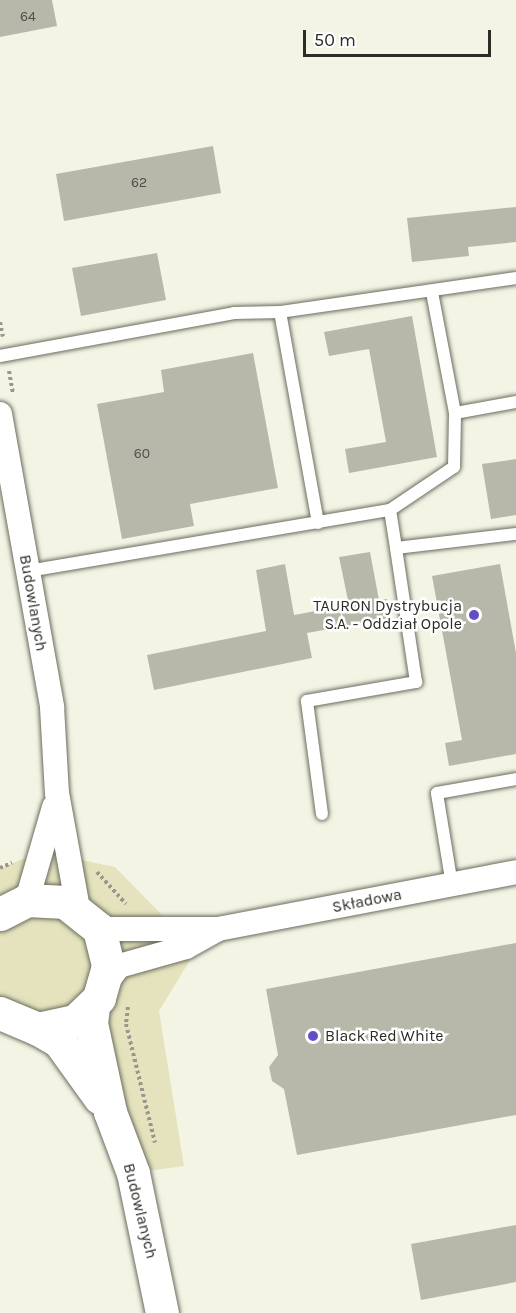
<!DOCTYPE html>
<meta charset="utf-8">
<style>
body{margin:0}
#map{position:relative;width:516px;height:1313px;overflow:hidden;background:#f4f4e5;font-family:Karla,sans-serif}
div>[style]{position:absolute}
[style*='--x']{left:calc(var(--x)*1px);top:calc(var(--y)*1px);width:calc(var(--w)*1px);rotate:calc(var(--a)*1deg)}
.green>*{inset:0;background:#e4e3bd}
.building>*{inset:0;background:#b8b8aa}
.path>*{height:4px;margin-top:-2px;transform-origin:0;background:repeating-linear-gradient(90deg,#97978c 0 3px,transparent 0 6px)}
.roads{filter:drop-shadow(0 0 2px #6c6c5f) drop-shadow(0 0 2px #6c6c5f)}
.lane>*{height:12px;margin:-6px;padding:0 6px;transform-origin:6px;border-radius:6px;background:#fff}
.street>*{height:24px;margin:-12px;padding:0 12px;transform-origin:12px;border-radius:12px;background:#fff}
.secondary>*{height:33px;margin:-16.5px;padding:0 16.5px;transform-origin:16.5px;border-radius:16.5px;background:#fff}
.dots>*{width:16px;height:16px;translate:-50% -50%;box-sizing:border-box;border:3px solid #fff;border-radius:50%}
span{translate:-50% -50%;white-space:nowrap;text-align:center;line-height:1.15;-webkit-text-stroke:5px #fff;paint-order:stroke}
.number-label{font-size:14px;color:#4f4f48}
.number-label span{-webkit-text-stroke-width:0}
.street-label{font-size:16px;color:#2c2c27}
.poi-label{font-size:16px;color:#2c2c27}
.right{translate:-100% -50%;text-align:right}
.left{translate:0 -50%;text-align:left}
.scale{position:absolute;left:303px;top:30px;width:188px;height:27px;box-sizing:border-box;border:3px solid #2c2c27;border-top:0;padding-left:8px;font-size:18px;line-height:21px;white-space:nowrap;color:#2c2c27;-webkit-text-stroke:4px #fff;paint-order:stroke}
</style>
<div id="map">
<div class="green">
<i style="clip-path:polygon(67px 857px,115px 867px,161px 914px,190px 960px,159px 1011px,184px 1166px,133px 1173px,59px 1041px,0 1013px,0 868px,23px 859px)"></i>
</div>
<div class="building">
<i style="clip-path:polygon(0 0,52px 0,57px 26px,0 37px)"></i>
<i style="clip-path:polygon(213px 146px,221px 193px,64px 221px,56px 174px)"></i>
<i style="clip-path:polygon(516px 207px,516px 242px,468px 247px,469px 256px,412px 262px,407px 218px)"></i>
<i style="clip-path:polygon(157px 253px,166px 300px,81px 316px,72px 268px)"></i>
<i style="clip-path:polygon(412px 316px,437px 457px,349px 473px,345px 449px,386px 442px,369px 349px,329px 356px,324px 332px)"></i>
<i style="clip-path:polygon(253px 353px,278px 488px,190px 504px,194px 526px,122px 539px,97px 404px,164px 392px,161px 370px)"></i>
<i style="clip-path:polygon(516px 459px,516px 515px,491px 519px,482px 464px)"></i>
<i style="clip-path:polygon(370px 552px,379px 600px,387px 599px,390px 618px,307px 633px,312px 658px,154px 690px,147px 655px,266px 631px,256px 570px,285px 564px,294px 615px,349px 605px,339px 557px)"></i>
<i style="clip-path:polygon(500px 564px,516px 653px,516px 754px,449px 766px,445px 743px,462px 740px,432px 576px)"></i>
<i style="clip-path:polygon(516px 943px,516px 1115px,297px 1155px,284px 1089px,272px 1081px,269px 1067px,278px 1055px,266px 989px)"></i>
<i style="clip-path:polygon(516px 1225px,516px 1282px,421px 1300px,411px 1244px)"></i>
</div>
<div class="path">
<i style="--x:0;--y:322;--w:15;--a:79"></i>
<i style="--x:9;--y:371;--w:22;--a:80"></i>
<i style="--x:0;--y:868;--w:13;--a:-23"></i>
<i style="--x:97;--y:872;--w:43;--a:47.8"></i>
<i style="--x:128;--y:1007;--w:17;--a:97"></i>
<i style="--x:126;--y:1024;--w:122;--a:76.3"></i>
</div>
<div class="roads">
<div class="lane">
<i style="--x:0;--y:356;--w:238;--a:-10.4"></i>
<i style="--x:234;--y:313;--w:46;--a:-1.2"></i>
<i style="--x:455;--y:413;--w:62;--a:-10.2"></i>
<i style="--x:390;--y:510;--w:38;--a:81"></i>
<i style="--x:396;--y:548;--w:121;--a:-6.7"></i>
<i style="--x:318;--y:523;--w:214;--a:-100.2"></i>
<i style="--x:280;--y:312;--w:238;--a:-8.2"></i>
<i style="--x:28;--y:571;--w:367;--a:-9.6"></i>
<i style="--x:390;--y:510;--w:77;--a:-33.9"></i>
<i style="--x:454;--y:467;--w:54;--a:-88.9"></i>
<i style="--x:455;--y:413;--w:123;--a:-100.8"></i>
<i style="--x:322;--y:814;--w:114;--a:-97.6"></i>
<i style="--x:307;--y:701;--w:111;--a:-9.9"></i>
<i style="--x:416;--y:682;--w:135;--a:-98.5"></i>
<i style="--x:452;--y:885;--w:93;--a:-99.3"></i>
<i style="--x:437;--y:793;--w:80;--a:-10"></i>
</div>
<div class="street">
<i style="--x:0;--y:414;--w:298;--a:79.9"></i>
<i style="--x:52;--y:707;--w:86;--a:86.7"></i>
<i style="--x:57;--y:793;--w:118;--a:79.7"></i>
<i style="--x:27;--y:900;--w:97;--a:-73.8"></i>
<i style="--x:99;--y:929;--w:119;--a:0"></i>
<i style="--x:218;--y:929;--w:303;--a:-10.8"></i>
<i style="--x:106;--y:983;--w:21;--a:-53"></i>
<i style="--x:119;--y:966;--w:70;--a:-15.8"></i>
<i style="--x:186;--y:947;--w:37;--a:-29"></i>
</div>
<div class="secondary">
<i style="--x:0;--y:914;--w:30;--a:-27"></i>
<i style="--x:27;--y:900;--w:38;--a:3"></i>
<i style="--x:65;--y:902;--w:43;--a:38.5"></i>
<i style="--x:99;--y:929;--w:38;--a:76"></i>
<i style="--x:108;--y:966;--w:33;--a:106"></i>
<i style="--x:99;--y:998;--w:33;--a:136"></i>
<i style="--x:75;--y:1021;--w:38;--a:168"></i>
<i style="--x:38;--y:1029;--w:41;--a:-157.2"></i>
<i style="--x:93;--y:1007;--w:16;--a:97"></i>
<i style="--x:91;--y:1023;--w:91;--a:77.9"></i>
<i style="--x:110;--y:1112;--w:65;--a:69.3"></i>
<i style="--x:133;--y:1173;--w:143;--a:78.3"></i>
<i style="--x:38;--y:1029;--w:24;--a:30"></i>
<i style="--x:59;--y:1041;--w:70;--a:54.3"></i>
</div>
</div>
<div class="dots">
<i style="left:474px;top:615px;background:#644dc6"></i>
<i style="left:313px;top:1036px;background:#644dc6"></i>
</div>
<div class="number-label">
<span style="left:28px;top:17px">64</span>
<span style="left:139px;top:183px">62</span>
<span style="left:142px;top:454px">60</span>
</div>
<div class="street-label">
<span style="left:33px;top:603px;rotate:80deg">Budowlanych</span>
<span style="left:367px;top:901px;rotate:-11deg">Składowa</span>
<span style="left:140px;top:1211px;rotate:76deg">Budowlanych</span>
</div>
<div class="poi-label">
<span class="right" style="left:462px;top:615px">TAURON Dystrybucja<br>S.A. - Oddział Opole</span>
<span class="left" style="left:325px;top:1036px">Black Red White</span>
</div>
<div class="scale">50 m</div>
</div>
